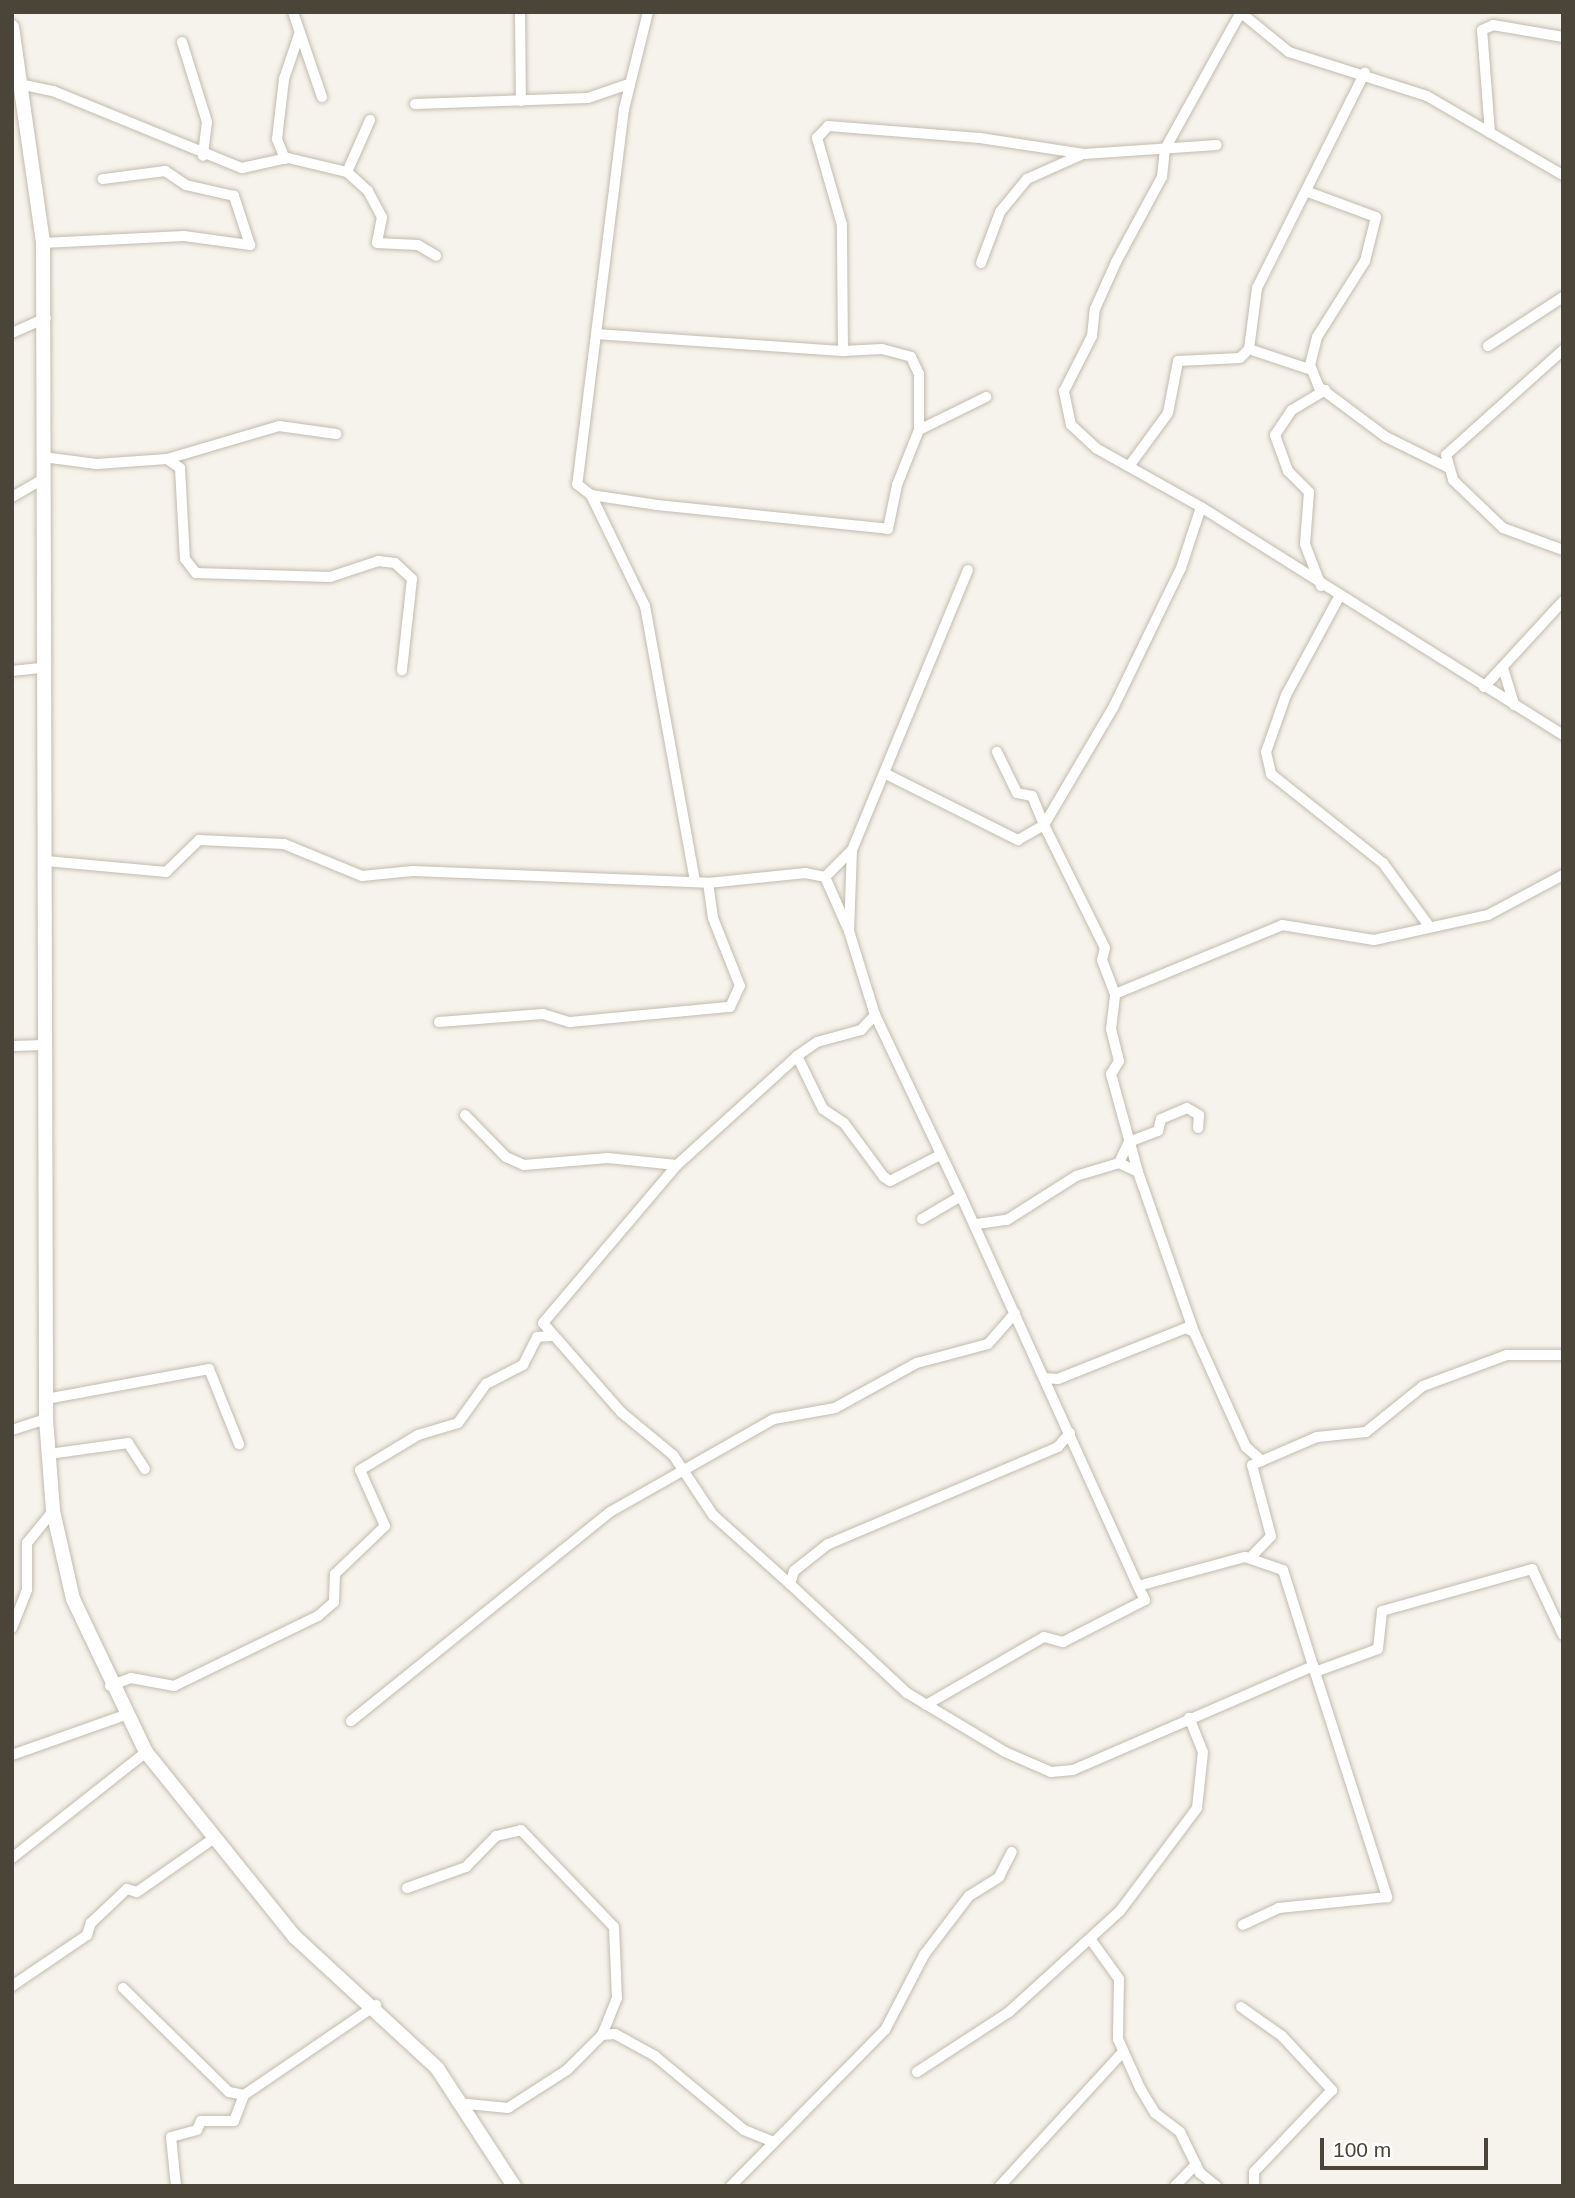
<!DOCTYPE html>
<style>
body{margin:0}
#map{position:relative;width:1575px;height:2198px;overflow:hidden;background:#f6f3ec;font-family:Arial,sans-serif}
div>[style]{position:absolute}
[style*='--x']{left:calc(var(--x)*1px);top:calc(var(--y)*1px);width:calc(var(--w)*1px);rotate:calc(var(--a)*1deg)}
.roads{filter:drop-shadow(0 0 2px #c2bbae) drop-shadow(0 0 2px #c2bbae)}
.minor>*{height:10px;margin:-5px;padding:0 5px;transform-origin:5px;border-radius:5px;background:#fff}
.tertiary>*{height:14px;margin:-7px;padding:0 7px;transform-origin:7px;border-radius:7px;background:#fff}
span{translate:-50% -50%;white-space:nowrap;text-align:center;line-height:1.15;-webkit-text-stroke:6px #fff;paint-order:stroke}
.frame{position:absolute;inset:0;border:14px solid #4b4439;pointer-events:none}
.scale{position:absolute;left:1320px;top:2138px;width:168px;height:32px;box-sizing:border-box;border:4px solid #4b4439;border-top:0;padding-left:9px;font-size:21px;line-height:24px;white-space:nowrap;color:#4b4439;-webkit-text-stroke:5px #fff;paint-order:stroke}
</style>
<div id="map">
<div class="roads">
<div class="minor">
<i style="--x:293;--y:12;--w:90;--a:71.2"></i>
<i style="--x:520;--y:12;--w:89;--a:89.4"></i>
<i style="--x:648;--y:12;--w:100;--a:103.9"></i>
<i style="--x:624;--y:109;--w:378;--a:97.1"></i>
<i style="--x:577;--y:484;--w:18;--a:38"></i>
<i style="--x:591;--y:495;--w:67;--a:8.6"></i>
<i style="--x:657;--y:505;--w:232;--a:5.9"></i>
<i style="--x:888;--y:529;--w:45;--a:-78.4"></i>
<i style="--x:897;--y:485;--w:59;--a:-68.2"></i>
<i style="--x:919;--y:430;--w:75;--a:-26.2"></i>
<i style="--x:1240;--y:12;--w:63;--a:39.2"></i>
<i style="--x:1289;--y:52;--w:145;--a:17.7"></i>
<i style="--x:1427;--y:96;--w:157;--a:30.2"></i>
<i style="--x:182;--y:42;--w:84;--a:72.6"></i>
<i style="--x:207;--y:122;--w:34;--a:97"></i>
<i style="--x:24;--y:85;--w:30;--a:12"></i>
<i style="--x:53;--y:91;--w:204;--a:22.2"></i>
<i style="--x:242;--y:168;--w:47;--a:-12.3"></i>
<i style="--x:288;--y:158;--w:61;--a:13.3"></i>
<i style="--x:347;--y:172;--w:57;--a:-66.1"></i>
<i style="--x:415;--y:104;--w:173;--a:-2"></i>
<i style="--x:588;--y:98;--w:43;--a:-18.9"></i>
<i style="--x:1490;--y:133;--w:103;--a:-94.4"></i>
<i style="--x:1482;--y:30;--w:12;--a:-24"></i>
<i style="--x:1493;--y:25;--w:71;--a:9.7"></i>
<i style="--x:285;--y:159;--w:22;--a:-112"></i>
<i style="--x:277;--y:139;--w:60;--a:-83.3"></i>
<i style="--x:284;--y:79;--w:46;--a:-71.2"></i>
<i style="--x:347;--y:172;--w:28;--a:42"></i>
<i style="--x:368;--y:191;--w:30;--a:62"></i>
<i style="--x:382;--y:217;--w:26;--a:101"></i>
<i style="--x:377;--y:243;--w:41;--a:2.8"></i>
<i style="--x:418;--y:245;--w:21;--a:31"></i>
<i style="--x:1308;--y:192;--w:72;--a:20.2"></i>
<i style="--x:1376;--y:217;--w:45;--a:104"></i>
<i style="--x:1365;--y:261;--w:90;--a:122.3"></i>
<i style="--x:1317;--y:337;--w:29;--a:104"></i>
<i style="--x:1310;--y:365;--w:24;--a:68"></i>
<i style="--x:1319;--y:387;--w:84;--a:36.7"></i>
<i style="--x:1386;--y:437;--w:70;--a:26.2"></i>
<i style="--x:43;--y:243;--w:141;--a:-2.8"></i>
<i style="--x:184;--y:236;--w:67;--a:7.8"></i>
<i style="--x:250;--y:245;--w:52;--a:-108.1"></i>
<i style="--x:234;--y:196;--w:49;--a:-167.1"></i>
<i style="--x:186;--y:185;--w:25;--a:-146"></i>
<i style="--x:165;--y:171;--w:63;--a:172.6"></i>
<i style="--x:981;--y:263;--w:54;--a:-69.6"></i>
<i style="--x:1000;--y:212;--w:43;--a:-50.7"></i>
<i style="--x:1027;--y:179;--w:59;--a:-24"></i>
<i style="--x:12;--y:333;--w:37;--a:-24"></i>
<i style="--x:597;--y:334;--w:247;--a:4"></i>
<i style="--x:843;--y:351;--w:126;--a:-90.5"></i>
<i style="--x:842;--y:225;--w:91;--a:-106"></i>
<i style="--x:817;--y:138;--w:16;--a:-47"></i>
<i style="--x:828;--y:126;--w:152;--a:4.5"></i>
<i style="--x:980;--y:138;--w:105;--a:8.7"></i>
<i style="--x:1084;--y:154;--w:133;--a:-3.9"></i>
<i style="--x:1488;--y:346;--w:90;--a:-33.2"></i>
<i style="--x:1249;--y:349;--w:66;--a:18.4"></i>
<i style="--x:1563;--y:350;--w:157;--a:138.1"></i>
<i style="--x:1446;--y:455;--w:26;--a:74"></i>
<i style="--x:1453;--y:480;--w:69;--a:43.8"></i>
<i style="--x:1503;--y:528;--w:64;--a:20.1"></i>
<i style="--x:843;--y:351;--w:39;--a:-3"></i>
<i style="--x:882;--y:349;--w:30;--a:15"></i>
<i style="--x:911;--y:357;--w:19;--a:65"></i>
<i style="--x:919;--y:374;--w:56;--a:90"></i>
<i style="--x:43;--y:457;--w:54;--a:7.4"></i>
<i style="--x:97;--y:464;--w:70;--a:-4.1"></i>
<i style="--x:167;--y:459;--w:16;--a:35"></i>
<i style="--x:180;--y:468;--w:91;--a:86.9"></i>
<i style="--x:185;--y:559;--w:18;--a:52"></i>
<i style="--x:196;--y:573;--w:134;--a:1.7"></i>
<i style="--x:330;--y:577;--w:51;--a:-18.4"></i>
<i style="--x:378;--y:561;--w:17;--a:7"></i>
<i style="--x:395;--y:563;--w:23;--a:43"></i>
<i style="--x:412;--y:579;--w:92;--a:96.3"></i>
<i style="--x:167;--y:459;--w:117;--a:-16.4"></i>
<i style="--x:279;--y:426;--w:58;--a:8"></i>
<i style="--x:1130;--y:465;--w:64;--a:-53.8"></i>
<i style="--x:1168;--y:413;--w:53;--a:-79.1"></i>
<i style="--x:1178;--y:361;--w:62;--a:-2.8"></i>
<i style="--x:1240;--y:358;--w:13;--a:-45"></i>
<i style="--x:1249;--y:349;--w:62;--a:-82.5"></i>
<i style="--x:1257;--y:288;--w:241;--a:-63.4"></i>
<i style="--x:591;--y:495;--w:123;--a:64.1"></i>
<i style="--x:645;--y:606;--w:280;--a:79.7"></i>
<i style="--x:12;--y:497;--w:36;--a:-30"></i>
<i style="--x:1201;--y:507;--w:428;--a:32.2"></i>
<i style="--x:1321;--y:586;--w:45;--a:-110.9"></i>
<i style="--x:1305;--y:544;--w:52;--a:-85.6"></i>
<i style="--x:1309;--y:492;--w:30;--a:-135"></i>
<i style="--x:1288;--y:471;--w:38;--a:-110"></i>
<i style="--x:1275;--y:435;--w:30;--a:-56"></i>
<i style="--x:1292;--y:410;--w:39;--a:-31"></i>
<i style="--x:1339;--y:597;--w:111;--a:118.4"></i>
<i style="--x:1286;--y:695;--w:60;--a:109.3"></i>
<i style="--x:1266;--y:752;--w:23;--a:77"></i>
<i style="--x:1271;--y:774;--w:143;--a:38.5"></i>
<i style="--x:1383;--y:863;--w:78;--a:53.9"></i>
<i style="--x:1503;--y:668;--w:39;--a:73"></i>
<i style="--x:12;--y:671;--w:31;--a:-6"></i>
<i style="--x:1484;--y:687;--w:117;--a:-47.4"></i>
<i style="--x:886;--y:774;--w:148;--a:26.6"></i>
<i style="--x:1018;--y:840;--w:30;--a:-30"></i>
<i style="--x:1044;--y:825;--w:31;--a:-112"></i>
<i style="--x:1032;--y:796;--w:15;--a:-169"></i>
<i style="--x:1017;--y:793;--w:46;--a:-116"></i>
<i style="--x:46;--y:861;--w:121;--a:5.2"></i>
<i style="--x:166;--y:872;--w:46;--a:-44.1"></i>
<i style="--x:199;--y:840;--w:85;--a:2.7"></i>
<i style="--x:284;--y:844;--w:84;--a:22.3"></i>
<i style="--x:362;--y:876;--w:51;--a:-5.6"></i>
<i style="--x:413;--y:871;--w:295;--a:2.3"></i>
<i style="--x:708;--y:883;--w:98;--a:-5.9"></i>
<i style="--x:805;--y:873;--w:20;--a:11"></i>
<i style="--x:825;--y:877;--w:59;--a:66"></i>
<i style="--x:825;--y:877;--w:38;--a:-45"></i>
<i style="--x:1115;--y:994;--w:181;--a:-22.4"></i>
<i style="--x:1282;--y:925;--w:93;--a:9.3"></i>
<i style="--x:1374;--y:940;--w:117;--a:-12.4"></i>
<i style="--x:1488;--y:915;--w:85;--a:-28.1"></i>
<i style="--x:439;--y:1022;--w:104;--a:-4.4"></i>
<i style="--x:543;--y:1014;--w:28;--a:17"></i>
<i style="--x:570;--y:1022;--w:161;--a:-5.4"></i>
<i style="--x:730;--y:1007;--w:23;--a:-65"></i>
<i style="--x:740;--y:986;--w:73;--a:-111.7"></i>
<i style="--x:713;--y:918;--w:35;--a:-98"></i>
<i style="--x:12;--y:1046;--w:33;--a:-2"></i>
<i style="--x:797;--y:1056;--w:59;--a:63.9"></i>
<i style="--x:823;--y:1109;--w:25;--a:34"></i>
<i style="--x:844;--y:1123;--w:67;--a:53.5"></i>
<i style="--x:884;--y:1177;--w:7;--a:34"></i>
<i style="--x:890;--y:1181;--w:54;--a:-27.5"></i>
<i style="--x:465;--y:1115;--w:59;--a:45.7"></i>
<i style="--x:506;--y:1157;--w:20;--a:24"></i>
<i style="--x:524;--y:1165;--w:84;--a:-4.8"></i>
<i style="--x:608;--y:1158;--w:69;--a:5.8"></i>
<i style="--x:1119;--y:1163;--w:23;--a:-65"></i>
<i style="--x:1129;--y:1142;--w:31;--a:-21"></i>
<i style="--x:1158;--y:1131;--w:12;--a:-76"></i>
<i style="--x:1161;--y:1119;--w:28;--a:-23"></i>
<i style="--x:1187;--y:1108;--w:14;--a:30"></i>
<i style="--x:1199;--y:1115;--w:13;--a:94"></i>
<i style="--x:1138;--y:1172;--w:102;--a:-105.4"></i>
<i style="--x:1111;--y:1074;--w:15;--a:-58"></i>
<i style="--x:1119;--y:1061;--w:33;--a:-104"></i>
<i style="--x:1111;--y:1029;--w:35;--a:-83"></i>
<i style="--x:1115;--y:994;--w:36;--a:-111"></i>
<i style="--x:1102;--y:960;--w:12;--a:-76"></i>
<i style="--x:1105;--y:948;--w:137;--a:-116.4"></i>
<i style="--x:1044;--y:825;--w:138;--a:-59.5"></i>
<i style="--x:1114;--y:706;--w:153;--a:-64.1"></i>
<i style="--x:1181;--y:568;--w:64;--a:-71.8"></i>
<i style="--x:1201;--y:507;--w:120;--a:-150.7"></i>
<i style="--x:1096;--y:448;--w:34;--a:-137"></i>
<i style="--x:1071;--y:425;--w:35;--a:-102"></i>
<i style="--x:1064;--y:391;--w:62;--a:-63"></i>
<i style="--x:1092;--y:336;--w:27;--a:-84"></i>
<i style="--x:1095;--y:309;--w:51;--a:-65.9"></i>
<i style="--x:1116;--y:262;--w:97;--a:-61.6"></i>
<i style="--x:1162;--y:177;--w:28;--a:-84"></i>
<i style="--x:1165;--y:149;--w:157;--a:-61"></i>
<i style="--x:961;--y:1196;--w:200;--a:-115.4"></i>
<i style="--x:875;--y:1015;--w:88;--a:-107.2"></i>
<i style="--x:849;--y:931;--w:81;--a:-87.9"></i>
<i style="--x:852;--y:850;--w:303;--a:-67.5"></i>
<i style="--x:922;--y:1219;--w:45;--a:-30.5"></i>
<i style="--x:961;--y:1196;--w:428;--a:65.6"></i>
<i style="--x:1138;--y:1586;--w:111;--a:-15.2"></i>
<i style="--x:1245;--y:1557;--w:40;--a:18.9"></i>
<i style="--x:1283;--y:1570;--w:101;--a:72.6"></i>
<i style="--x:977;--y:1224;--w:30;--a:-8"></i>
<i style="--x:1007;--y:1220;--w:82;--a:-32.5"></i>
<i style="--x:1076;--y:1176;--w:45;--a:-16.8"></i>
<i style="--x:1119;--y:1163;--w:21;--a:25"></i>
<i style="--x:1138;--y:1172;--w:170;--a:70.7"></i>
<i style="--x:1044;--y:1378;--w:14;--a:4"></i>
<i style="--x:1058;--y:1379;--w:138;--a:-21.7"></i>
<i style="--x:1186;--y:1328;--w:9;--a:27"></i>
<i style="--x:1194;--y:1332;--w:126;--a:65.7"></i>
<i style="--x:1246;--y:1447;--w:21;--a:41"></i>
<i style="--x:46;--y:1399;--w:166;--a:-10.4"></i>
<i style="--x:209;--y:1369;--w:81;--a:68.2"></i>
<i style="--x:12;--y:1430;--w:36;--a:-18"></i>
<i style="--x:1070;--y:1433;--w:18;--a:131"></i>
<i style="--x:1058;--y:1447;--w:250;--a:157.1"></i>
<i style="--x:828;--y:1544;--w:43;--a:141.5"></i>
<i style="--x:794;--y:1571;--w:14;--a:107"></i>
<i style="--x:790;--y:1584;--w:160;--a:43"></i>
<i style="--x:907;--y:1693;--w:114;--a:31"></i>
<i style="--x:1005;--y:1752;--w:50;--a:23.5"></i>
<i style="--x:1051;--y:1772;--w:22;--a:-5"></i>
<i style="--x:1073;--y:1770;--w:262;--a:-23.4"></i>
<i style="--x:1313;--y:1666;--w:243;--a:72.2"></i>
<i style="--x:1387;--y:1897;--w:109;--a:174.2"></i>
<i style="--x:1279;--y:1908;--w:40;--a:155"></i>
<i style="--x:49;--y:1454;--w:80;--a:-7.9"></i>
<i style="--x:128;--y:1443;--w:31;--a:57"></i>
<i style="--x:1250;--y:1558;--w:30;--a:-46"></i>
<i style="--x:1271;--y:1536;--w:73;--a:-105"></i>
<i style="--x:1252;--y:1465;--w:71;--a:-23.3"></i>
<i style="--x:1317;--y:1437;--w:49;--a:-5.8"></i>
<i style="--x:1366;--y:1432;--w:73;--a:-38.9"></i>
<i style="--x:1423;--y:1386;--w:90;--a:-20.3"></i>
<i style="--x:1507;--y:1355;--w:56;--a:0"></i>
<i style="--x:790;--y:1584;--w:103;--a:-138.1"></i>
<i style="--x:713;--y:1515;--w:72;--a:-123.7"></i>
<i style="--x:673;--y:1455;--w:67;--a:-140.4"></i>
<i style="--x:621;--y:1412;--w:118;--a:-131.2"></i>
<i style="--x:543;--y:1323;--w:207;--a:-49.7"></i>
<i style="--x:677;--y:1165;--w:162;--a:-42.2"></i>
<i style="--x:797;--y:1056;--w:24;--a:-35"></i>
<i style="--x:817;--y:1042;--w:46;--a:-15.3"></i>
<i style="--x:861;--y:1030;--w:21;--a:-47"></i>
<i style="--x:12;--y:1628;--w:41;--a:-68.5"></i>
<i style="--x:27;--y:1590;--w:47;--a:-90"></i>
<i style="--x:27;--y:1543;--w:41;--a:-50.9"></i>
<i style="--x:1315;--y:1672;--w:67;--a:-20.1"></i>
<i style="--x:1378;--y:1649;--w:38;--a:-84"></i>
<i style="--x:1382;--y:1611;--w:156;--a:-15.6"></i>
<i style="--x:1532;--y:1569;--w:73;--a:64.8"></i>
<i style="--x:110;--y:1686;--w:22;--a:-21"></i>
<i style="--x:131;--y:1678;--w:44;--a:10.5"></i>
<i style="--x:174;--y:1686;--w:160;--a:-25.9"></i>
<i style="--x:318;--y:1616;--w:21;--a:-41"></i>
<i style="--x:334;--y:1602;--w:28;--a:-88"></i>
<i style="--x:335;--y:1574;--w:69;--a:-43.8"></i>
<i style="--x:385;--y:1526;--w:61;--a:-114.1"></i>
<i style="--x:360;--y:1470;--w:68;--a:-31.1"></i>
<i style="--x:418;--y:1435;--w:42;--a:-16.7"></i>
<i style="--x:458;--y:1423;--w:48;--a:-54.3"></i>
<i style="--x:486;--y:1384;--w:42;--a:-27.2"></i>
<i style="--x:523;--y:1365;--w:31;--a:-63"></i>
<i style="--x:537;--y:1337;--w:14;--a:-4"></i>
<i style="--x:926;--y:1705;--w:136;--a:-30"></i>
<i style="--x:1044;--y:1637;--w:20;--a:15"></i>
<i style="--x:1063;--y:1642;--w:92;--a:-27.1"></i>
<i style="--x:1145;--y:1600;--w:16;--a:-117"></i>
<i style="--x:351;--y:1721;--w:333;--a:-38.9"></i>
<i style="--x:610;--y:1512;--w:189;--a:-29.6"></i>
<i style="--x:774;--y:1419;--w:62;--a:-10.2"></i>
<i style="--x:835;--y:1408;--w:94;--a:-28.8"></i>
<i style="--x:917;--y:1363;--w:73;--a:-15"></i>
<i style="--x:988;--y:1344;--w:41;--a:-48.9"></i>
<i style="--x:12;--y:1755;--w:120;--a:-19.5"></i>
<i style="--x:12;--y:1858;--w:171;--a:-38.3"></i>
<i style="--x:407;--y:1888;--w:63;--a:-19.6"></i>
<i style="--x:466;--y:1867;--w:43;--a:-45.9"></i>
<i style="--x:496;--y:1836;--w:26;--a:-13"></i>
<i style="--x:521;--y:1830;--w:134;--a:46.2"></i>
<i style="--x:614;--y:1927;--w:71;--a:87.6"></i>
<i style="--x:617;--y:1998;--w:40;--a:112"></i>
<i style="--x:602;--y:2035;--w:49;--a:135"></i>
<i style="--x:567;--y:2070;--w:70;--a:147.2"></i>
<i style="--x:508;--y:2108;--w:51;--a:-174.4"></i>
<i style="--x:1091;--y:1940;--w:48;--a:54.3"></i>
<i style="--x:1119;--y:1979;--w:60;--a:91"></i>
<i style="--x:1118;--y:2039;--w:54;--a:65.8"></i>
<i style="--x:1140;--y:2088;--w:29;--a:59"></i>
<i style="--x:1155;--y:2113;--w:31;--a:37"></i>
<i style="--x:1180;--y:2132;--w:46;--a:64"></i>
<i style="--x:1200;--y:2173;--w:21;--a:39"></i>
<i style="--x:12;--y:1986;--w:91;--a:-34.2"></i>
<i style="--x:87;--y:1935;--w:13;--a:-72"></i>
<i style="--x:91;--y:1923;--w:50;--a:-43.4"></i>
<i style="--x:127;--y:1889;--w:10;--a:17"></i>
<i style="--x:137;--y:1892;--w:93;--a:-34.9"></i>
<i style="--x:123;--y:1988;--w:148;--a:44.5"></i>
<i style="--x:229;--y:2092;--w:15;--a:11"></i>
<i style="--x:1241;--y:2007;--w:50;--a:35.3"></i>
<i style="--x:1282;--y:2036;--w:74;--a:47.2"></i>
<i style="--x:1332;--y:2090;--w:113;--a:133.6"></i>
<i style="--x:1254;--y:2172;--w:14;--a:90"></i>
<i style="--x:602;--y:2035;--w:13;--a:-4"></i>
<i style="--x:615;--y:2034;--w:46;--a:28.8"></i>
<i style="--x:655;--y:2056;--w:116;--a:39.7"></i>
<i style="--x:744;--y:2130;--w:31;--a:22"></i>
<i style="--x:917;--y:2072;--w:110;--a:-33.1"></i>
<i style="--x:1009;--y:2012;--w:150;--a:-42.3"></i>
<i style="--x:1120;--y:1911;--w:129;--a:-53.2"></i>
<i style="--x:1197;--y:1808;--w:56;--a:-83.9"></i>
<i style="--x:1203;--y:1752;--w:37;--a:-112"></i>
<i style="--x:176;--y:2186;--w:49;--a:-95.8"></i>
<i style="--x:171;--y:2137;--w:27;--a:-15"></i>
<i style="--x:197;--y:2130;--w:10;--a:-66"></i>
<i style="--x:201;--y:2121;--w:33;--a:0"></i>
<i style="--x:234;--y:2121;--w:28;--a:-69"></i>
<i style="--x:244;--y:2095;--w:160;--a:-34.3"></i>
<i style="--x:731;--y:2186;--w:219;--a:-45.4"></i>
<i style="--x:885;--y:2030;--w:85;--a:-62.5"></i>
<i style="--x:924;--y:1955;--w:74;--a:-52.7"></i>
<i style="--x:969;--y:1896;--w:36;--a:-32"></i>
<i style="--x:999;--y:1877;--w:28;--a:-63"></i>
<i style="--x:1000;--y:2186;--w:182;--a:-47.5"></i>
<i style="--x:1175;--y:2186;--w:30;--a:-46"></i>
</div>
<div class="tertiary">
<i style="--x:12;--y:27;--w:218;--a:81.8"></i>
<i style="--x:43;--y:243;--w:1176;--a:89.85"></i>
<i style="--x:46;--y:1419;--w:92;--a:85.6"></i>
<i style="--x:53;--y:1511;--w:90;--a:77.2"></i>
<i style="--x:73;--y:1599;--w:170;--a:64.5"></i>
<i style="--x:146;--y:1752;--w:238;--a:51.2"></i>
<i style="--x:295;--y:1937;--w:193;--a:42.7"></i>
<i style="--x:437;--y:2068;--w:141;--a:56.9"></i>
</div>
</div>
<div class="frame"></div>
<div class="scale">100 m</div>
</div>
